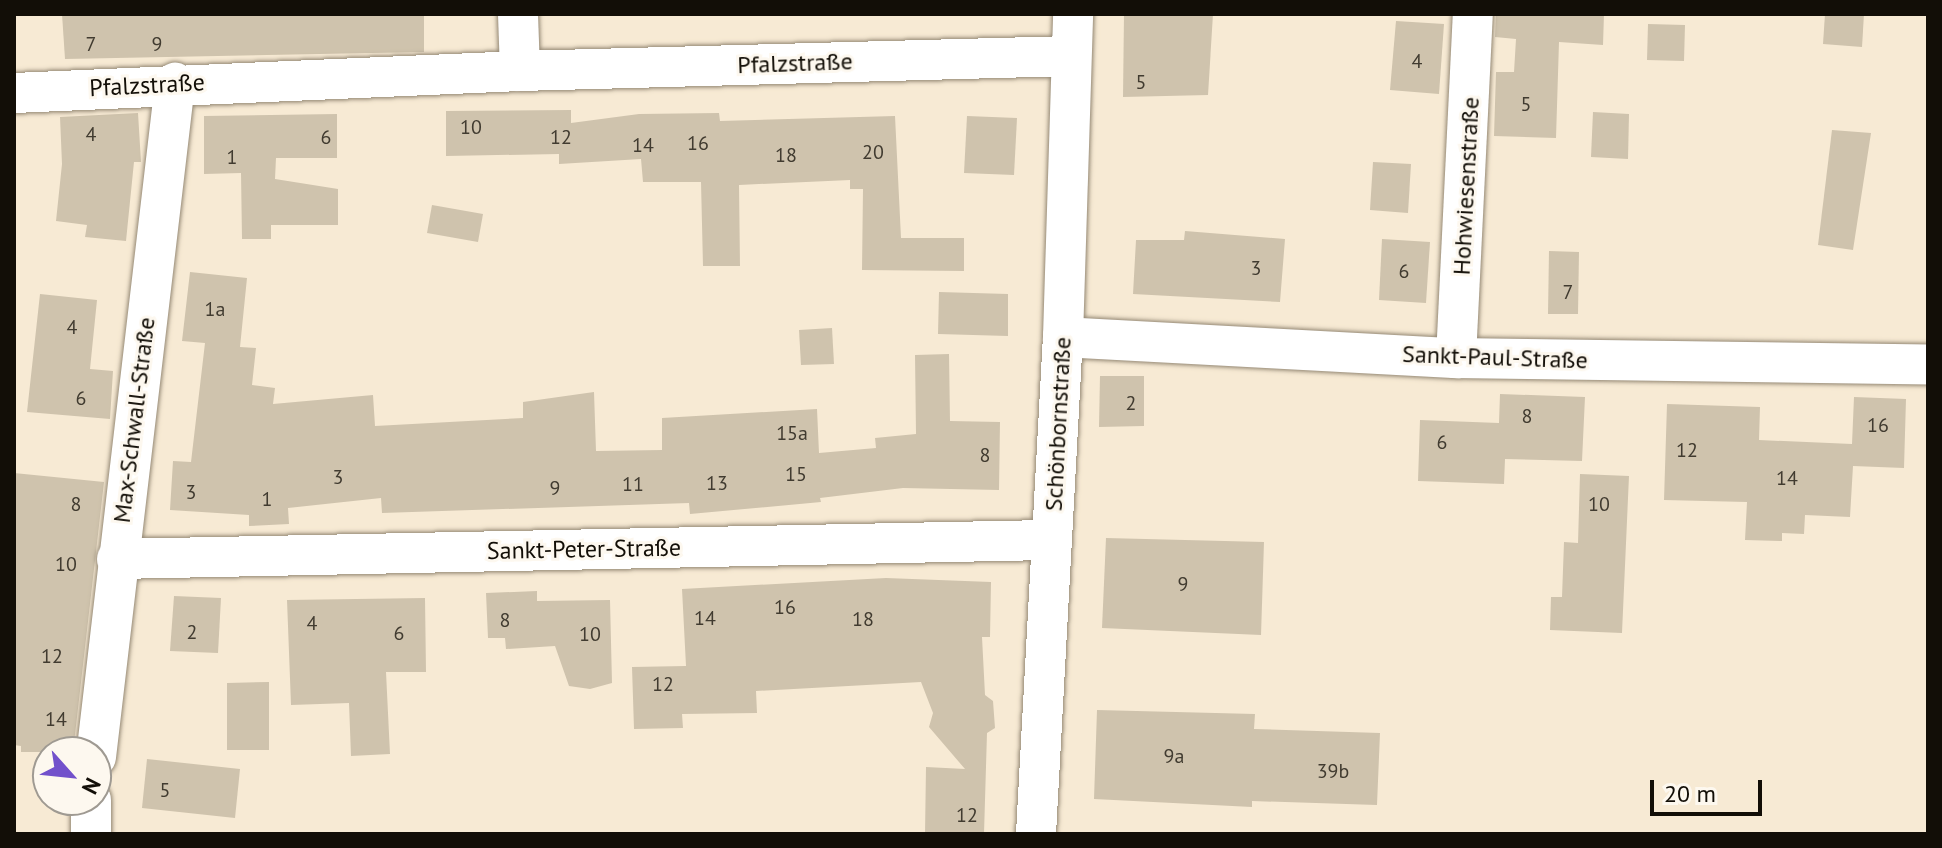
<!DOCTYPE html>
<meta charset="utf-8">
<style>
body{margin:0}
#map{position:relative;width:1942px;height:848px;overflow:hidden;background:#f7ead4;font-family:"PT Sans",sans-serif}
div>[style]{position:absolute}
[style*='--x']{left:calc(var(--x)*1px);top:calc(var(--y)*1px);width:calc(var(--w)*1px);rotate:calc(var(--a)*1deg)}
.building>*{inset:0;background:#cfc3ad}
.roads{filter:drop-shadow(0 0 2px #958975) drop-shadow(0 0 2px #958975)}
.minor>*{height:40px;margin:-20px;padding:0 20px;transform-origin:20px;border-radius:20px;background:#fff}
span{translate:-50% -50%;white-space:nowrap;text-align:center;line-height:1.15;-webkit-text-stroke:6px #fdf8ef;paint-order:stroke}
.number-label{font-size:20px;color:#413b30}
.number-label span{-webkit-text-stroke-width:0}
.street-label{font-size:24px;color:#120e07}
.frame{position:absolute;inset:0;border:16px solid #120e07;pointer-events:none}
.north{position:absolute;left:32px;top:736px;width:80px;height:80px;box-sizing:border-box;background:#fdf8ef;border:2px solid #9f9a92;border-radius:50%;rotate:117deg;font-size:22px;font-weight:700;line-height:32px;text-align:center;color:#120e07}
.north::after{content:'';display:block;margin:auto;width:28px;height:36px;background:#7251cb;clip-path:polygon(50% 0,100% 100%,50% 72%,0 100%)}
.scale{position:absolute;left:1650px;top:780px;width:112px;height:36px;box-sizing:border-box;border:4px solid #120e07;border-top:0;padding-left:10px;font-size:24px;line-height:28px;white-space:nowrap;color:#120e07;-webkit-text-stroke:6px #fdf8ef;paint-order:stroke}
</style>
<div id="map">
<div class="building">
<i style="clip-path:polygon(62px 14px,424px 14px,424px 52px,65px 59px)"></i>
<i style="clip-path:polygon(1124px 14px,1213px 14px,1208px 95px,1123px 97px)"></i>
<i style="clip-path:polygon(1496px 14px,1604px 14px,1603px 45px,1559px 42px,1556px 138px,1494px 136px,1496px 72px,1514px 72px,1516px 39px,1495px 37px)"></i>
<i style="clip-path:polygon(1825px 14px,1864px 14px,1862px 47px,1823px 44px)"></i>
<i style="clip-path:polygon(1396px 21px,1444px 24px,1439px 94px,1390px 90px)"></i>
<i style="clip-path:polygon(1648px 24px,1685px 25px,1684px 61px,1647px 60px)"></i>
<i style="clip-path:polygon(571px 110px,571px 123px,639px 114px,719px 113px,720px 121px,895px 116px,901px 238px,964px 238px,964px 271px,862px 270px,863px 189px,850px 189px,850px 180px,739px 185px,740px 266px,703px 266px,701px 182px,643px 182px,641px 159px,559px 164px,559px 154px,446px 156px,446px 111px)"></i>
<i style="clip-path:polygon(1593px 112px,1629px 114px,1628px 159px,1591px 157px)"></i>
<i style="clip-path:polygon(138px 113px,141px 162px,134px 162px,126px 241px,85px 237px,87px 225px,56px 221px,62px 164px,60px 117px)"></i>
<i style="clip-path:polygon(337px 114px,337px 158px,276px 158px,275px 179px,338px 189px,338px 225px,271px 225px,271px 239px,242px 239px,241px 173px,204px 174px,204px 116px)"></i>
<i style="clip-path:polygon(967px 116px,1017px 118px,1014px 175px,964px 173px)"></i>
<i style="clip-path:polygon(1832px 130px,1871px 133px,1853px 250px,1818px 245px)"></i>
<i style="clip-path:polygon(1373px 162px,1411px 164px,1408px 213px,1370px 210px)"></i>
<i style="clip-path:polygon(432px 205px,483px 214px,478px 242px,427px 233px)"></i>
<i style="clip-path:polygon(1185px 231px,1285px 239px,1280px 302px,1133px 294px,1136px 240px,1184px 240px)"></i>
<i style="clip-path:polygon(1382px 239px,1430px 242px,1426px 303px,1379px 300px)"></i>
<i style="clip-path:polygon(1549px 251px,1579px 252px,1578px 314px,1548px 314px)"></i>
<i style="clip-path:polygon(190px 272px,247px 278px,240px 347px,256px 348px,252px 385px,275px 388px,273px 404px,373px 395px,375px 426px,523px 418px,523px 402px,594px 392px,596px 451px,662px 450px,662px 418px,817px 409px,819px 453px,876px 448px,875px 438px,916px 434px,915px 355px,949px 354px,950px 421px,1000px 422px,999px 490px,903px 488px,820px 498px,821px 502px,690px 514px,689px 503px,382px 513px,381px 498px,288px 508px,289px 524px,249px 526px,249px 515px,170px 510px,173px 461px,191px 462px,205px 343px,182px 341px)"></i>
<i style="clip-path:polygon(939px 292px,1008px 294px,1008px 336px,938px 334px)"></i>
<i style="clip-path:polygon(40px 294px,97px 300px,90px 369px,113px 371px,110px 419px,27px 412px)"></i>
<i style="clip-path:polygon(832px 328px,834px 364px,801px 365px,799px 330px)"></i>
<i style="clip-path:polygon(1100px 376px,1144px 376px,1144px 426px,1099px 427px)"></i>
<i style="clip-path:polygon(1500px 394px,1585px 397px,1582px 461px,1505px 459px,1504px 484px,1418px 481px,1420px 420px,1499px 423px)"></i>
<i style="clip-path:polygon(1854px 397px,1906px 399px,1904px 468px,1853px 466px,1850px 517px,1805px 515px,1804px 534px,1782px 533px,1782px 541px,1745px 540px,1747px 502px,1664px 500px,1667px 404px,1760px 407px,1759px 440px,1852px 444px)"></i>
<i style="clip-path:polygon(14px 473px,104px 482px,73px 752px,21px 752px,21px 746px,14px 745px)"></i>
<i style="clip-path:polygon(1580px 474px,1629px 476px,1622px 633px,1550px 630px,1551px 597px,1562px 597px,1564px 542px,1578px 543px)"></i>
<i style="clip-path:polygon(1106px 538px,1264px 542px,1261px 635px,1102px 628px)"></i>
<i style="clip-path:polygon(886px 578px,991px 582px,990px 637px,982px 637px,985px 695px,993px 701px,995px 728px,987px 733px,984px 834px,925px 834px,926px 767px,965px 769px,929px 727px,933px 713px,921px 682px,756px 691px,757px 713px,682px 714px,683px 728px,634px 729px,632px 667px,686px 666px,682px 589px)"></i>
<i style="clip-path:polygon(537px 591px,537px 601px,610px 600px,612px 683px,590px 689px,569px 686px,555px 646px,506px 649px,505px 638px,488px 638px,486px 593px)"></i>
<i style="clip-path:polygon(174px 596px,221px 598px,218px 653px,170px 651px)"></i>
<i style="clip-path:polygon(425px 598px,426px 672px,386px 672px,390px 754px,351px 756px,349px 703px,291px 705px,287px 600px)"></i>
<i style="clip-path:polygon(269px 682px,269px 750px,227px 750px,227px 683px)"></i>
<i style="clip-path:polygon(1097px 710px,1255px 714px,1254px 729px,1380px 733px,1377px 805px,1252px 801px,1252px 807px,1094px 799px)"></i>
<i style="clip-path:polygon(147px 759px,240px 769px,235px 818px,142px 808px)"></i>
</div>
<div class="roads">
<div class="minor">
<i style="--x:518;--y:14;--w:57;--a:88"></i>
<i style="--x:14;--y:93;--w:506;--a:-2.49"></i>
<i style="--x:520;--y:71;--w:551;--a:-1.56"></i>
<i style="--x:1063;--y:337;--w:394;--a:3.1"></i>
<i style="--x:1456;--y:358;--w:472;--a:0.8"></i>
<i style="--x:1456;--y:358;--w:344;--a:-87.2"></i>
<i style="--x:117;--y:559;--w:934;--a:-1.17"></i>
<i style="--x:96;--y:757;--w:679;--a:-83.31"></i>
<i style="--x:91;--y:834;--w:34;--a:-90"></i>
<i style="--x:1036;--y:834;--w:498;--a:-86.9"></i>
<i style="--x:1063;--y:337;--w:323;--a:-88.2"></i>
</div>
</div>
<div class="number-label">
<span style="left:91px;top:44px">7</span>
<span style="left:157px;top:44px">9</span>
<span style="left:1417px;top:61px">4</span>
<span style="left:1141px;top:82px">5</span>
<span style="left:1526px;top:104px">5</span>
<span style="left:471px;top:127px">10</span>
<span style="left:91px;top:134px">4</span>
<span style="left:326px;top:137px">6</span>
<span style="left:561px;top:137px">12</span>
<span style="left:698px;top:143px">16</span>
<span style="left:643px;top:145px">14</span>
<span style="left:873px;top:152px">20</span>
<span style="left:786px;top:155px">18</span>
<span style="left:232px;top:157px">1</span>
<span style="left:1256px;top:268px">3</span>
<span style="left:1404px;top:271px">6</span>
<span style="left:1568px;top:292px">7</span>
<span style="left:215px;top:309px">1a</span>
<span style="left:72px;top:327px">4</span>
<span style="left:81px;top:398px">6</span>
<span style="left:1131px;top:403px">2</span>
<span style="left:1527px;top:416px">8</span>
<span style="left:1878px;top:425px">16</span>
<span style="left:792px;top:433px">15a</span>
<span style="left:1442px;top:442px">6</span>
<span style="left:1687px;top:450px">12</span>
<span style="left:985px;top:455px">8</span>
<span style="left:796px;top:474px">15</span>
<span style="left:338px;top:477px">3</span>
<span style="left:1787px;top:478px">14</span>
<span style="left:717px;top:483px">13</span>
<span style="left:633px;top:484px">11</span>
<span style="left:555px;top:488px">9</span>
<span style="left:191px;top:492px">3</span>
<span style="left:267px;top:499px">1</span>
<span style="left:76px;top:504px">8</span>
<span style="left:1599px;top:504px">10</span>
<span style="left:66px;top:564px">10</span>
<span style="left:1183px;top:584px">9</span>
<span style="left:785px;top:607px">16</span>
<span style="left:705px;top:618px">14</span>
<span style="left:863px;top:619px">18</span>
<span style="left:505px;top:620px">8</span>
<span style="left:312px;top:623px">4</span>
<span style="left:192px;top:632px">2</span>
<span style="left:399px;top:633px">6</span>
<span style="left:590px;top:634px">10</span>
<span style="left:52px;top:656px">12</span>
<span style="left:663px;top:684px">12</span>
<span style="left:56px;top:719px">14</span>
<span style="left:1174px;top:756px">9a</span>
<span style="left:1333px;top:771px">39b</span>
<span style="left:165px;top:790px">5</span>
<span style="left:967px;top:815px">12</span>
</div>
<div class="street-label">
<span style="left:795px;top:63px;rotate:-2deg">Pfalzstraße</span>
<span style="left:147px;top:85px;rotate:-3deg">Pfalzstraße</span>
<span style="left:1466px;top:186px;rotate:-87deg">Hohwiesenstraße</span>
<span style="left:1495px;top:357px;rotate:2deg">Sankt-Paul-Straße</span>
<span style="left:134px;top:420px;rotate:-83deg">Max-Schwall-Straße</span>
<span style="left:1058px;top:424px;rotate:-87deg">Schönbornstraße</span>
<span style="left:584px;top:549px;rotate:-1deg">Sankt-Peter-Straße</span>
</div>
<div class="frame"></div>
<div class="north">N</div>
<div class="scale">20 m</div>
</div>
